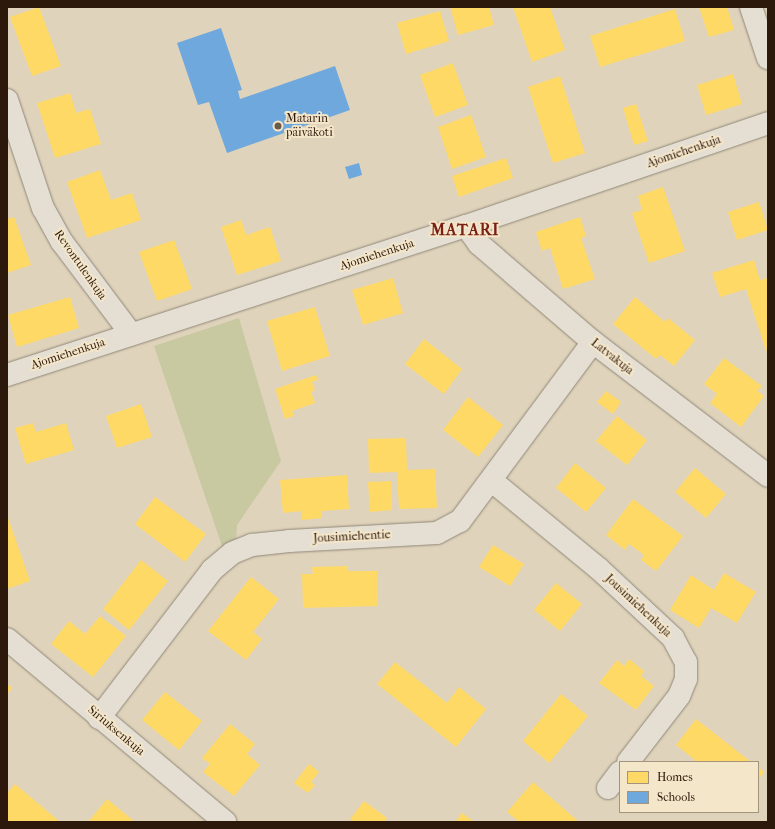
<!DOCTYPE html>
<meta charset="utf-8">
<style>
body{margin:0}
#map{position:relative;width:775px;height:829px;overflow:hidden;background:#dfd3bb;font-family:"IM FELL French Canon",serif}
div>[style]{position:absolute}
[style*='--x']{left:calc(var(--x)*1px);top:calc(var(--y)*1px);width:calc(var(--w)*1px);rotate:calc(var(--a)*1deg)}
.green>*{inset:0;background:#c8c8a1}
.homes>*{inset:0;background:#ffd966}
.schools>*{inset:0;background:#6fa8dc}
.roads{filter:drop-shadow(0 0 1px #908778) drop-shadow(0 0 1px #908778)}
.minor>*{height:22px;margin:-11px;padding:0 11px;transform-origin:11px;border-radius:11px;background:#e5dfd3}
.dots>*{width:11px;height:11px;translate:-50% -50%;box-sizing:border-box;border:2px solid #f4e6c9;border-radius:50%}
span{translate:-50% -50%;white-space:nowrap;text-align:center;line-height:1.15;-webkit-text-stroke:4px #f4e6c9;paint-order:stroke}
.poi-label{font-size:12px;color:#2d180c}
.left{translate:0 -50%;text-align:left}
.street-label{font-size:12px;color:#2d180c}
.district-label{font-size:16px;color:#7a1f14;font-weight:700;letter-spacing:1px}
.frame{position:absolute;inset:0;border:8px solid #2d180c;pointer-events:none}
.legend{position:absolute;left:619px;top:761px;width:140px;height:52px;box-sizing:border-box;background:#f4e6c9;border:1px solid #a4947d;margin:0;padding:5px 7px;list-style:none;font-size:12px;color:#2d180c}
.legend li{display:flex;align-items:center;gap:8px;height:20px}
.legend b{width:20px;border:1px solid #a4947d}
</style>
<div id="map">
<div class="green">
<i style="clip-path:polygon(239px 318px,281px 461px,237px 525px,236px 540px,223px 549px,154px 346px)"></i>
</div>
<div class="homes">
<i style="clip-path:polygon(39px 7px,61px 66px,32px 76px,10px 17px)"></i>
<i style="clip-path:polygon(450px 7px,489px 7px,494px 25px,458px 35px)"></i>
<i style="clip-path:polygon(513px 7px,550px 7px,565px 50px,532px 62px)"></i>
<i style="clip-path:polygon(699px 7px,727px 7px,734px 30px,709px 37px)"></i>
<i style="clip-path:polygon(675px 9px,685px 41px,600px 67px,590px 36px)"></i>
<i style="clip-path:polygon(440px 11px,449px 41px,406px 54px,397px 23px)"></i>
<i style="clip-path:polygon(453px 63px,468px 105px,435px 117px,420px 75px)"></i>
<i style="clip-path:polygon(733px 74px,742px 104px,706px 115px,697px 85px)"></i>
<i style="clip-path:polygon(560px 76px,585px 153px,553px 163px,528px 87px)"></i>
<i style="clip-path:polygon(70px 93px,76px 113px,90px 109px,101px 144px,55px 158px,37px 103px)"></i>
<i style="clip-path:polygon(636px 104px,648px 141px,634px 145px,623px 108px)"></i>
<i style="clip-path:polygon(471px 115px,486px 157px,452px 169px,438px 127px)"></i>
<i style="clip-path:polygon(506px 158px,513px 178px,459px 197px,452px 176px)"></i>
<i style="clip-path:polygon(100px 170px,111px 200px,132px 193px,141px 220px,87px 238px,67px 182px)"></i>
<i style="clip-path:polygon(663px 187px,685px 251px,649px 263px,632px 213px,642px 210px,638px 196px)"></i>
<i style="clip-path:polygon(759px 202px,768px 230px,737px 240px,728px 212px)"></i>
<i style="clip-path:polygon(14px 217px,31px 265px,7px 273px,7px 219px)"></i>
<i style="clip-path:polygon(580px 217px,586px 236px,581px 238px,595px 279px,563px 289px,550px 248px,542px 251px,536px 232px)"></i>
<i style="clip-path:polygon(241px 220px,246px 235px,270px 227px,281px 261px,237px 275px,221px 227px)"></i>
<i style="clip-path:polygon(174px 240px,192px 289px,157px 301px,139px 252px)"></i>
<i style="clip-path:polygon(754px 260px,760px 280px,768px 278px,768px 350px,766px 351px,746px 289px,720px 297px,712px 273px)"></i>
<i style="clip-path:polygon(393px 278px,403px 313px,363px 325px,352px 290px)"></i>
<i style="clip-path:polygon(70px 297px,79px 328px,17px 347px,8px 315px)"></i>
<i style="clip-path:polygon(635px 297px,665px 322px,668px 318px,695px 340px,674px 366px,660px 355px,656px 359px,613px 324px)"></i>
<i style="clip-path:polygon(315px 307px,330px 356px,282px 371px,267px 321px)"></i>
<i style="clip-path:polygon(424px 339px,462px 369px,444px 394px,405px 364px)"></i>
<i style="clip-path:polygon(724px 358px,762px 386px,757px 391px,764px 396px,741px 427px,710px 403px,717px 394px,704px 384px)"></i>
<i style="clip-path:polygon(316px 375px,318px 380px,312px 382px,315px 390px,311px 392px,315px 403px,292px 411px,294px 416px,285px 419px,275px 389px)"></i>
<i style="clip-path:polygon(606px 391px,621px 402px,613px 414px,597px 402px)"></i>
<i style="clip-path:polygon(468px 397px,503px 425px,478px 457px,443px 430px)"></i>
<i style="clip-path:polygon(141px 404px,152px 437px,117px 448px,106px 416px)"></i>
<i style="clip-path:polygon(617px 416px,647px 440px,627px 465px,596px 441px)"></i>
<i style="clip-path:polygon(33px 423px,36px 432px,66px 423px,74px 450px,26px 464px,15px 428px)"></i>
<i style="clip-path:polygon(406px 438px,407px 470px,435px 469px,437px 508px,399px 509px,397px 472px,369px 473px,368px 439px)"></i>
<i style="clip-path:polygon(575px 463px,606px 488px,586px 512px,556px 488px)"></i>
<i style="clip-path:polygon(695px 468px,726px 494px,706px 518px,675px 492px)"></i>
<i style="clip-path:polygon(347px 475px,349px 509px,322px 511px,322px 518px,302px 520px,302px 511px,283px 513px,280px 480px)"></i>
<i style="clip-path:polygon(391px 481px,392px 510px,370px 512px,368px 482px)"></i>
<i style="clip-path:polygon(155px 497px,206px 534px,185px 562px,135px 524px)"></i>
<i style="clip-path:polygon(633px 499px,683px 536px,656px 571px,641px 560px,644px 555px,629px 544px,625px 550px,606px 535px)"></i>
<i style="clip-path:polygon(7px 515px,30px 581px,7px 589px)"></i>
<i style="clip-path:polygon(493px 545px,524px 564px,510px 586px,479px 567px)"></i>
<i style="clip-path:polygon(141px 560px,168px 581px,129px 630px,103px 609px)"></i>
<i style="clip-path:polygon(348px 566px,348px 571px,377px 571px,378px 606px,303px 608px,302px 574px,313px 574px,312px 567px)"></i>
<i style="clip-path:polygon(724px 573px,756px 592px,737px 623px,711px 608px,699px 628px,670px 610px,691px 575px,714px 590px)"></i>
<i style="clip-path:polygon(251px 577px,279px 599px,253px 632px,262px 639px,246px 660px,208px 631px)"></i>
<i style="clip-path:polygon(556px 583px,582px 604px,560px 631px,534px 610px)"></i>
<i style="clip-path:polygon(100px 616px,126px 636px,93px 677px,51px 644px,69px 621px,85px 634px)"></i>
<i style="clip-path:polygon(629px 659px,644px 671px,641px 676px,654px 686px,636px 710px,599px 683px,617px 660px,624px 666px)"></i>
<i style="clip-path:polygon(395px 662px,447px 703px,459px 687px,486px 709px,456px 747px,377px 684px)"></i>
<i style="clip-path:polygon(7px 684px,12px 688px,7px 694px)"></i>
<i style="clip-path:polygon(165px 692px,202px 721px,179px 750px,142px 720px)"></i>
<i style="clip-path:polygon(561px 694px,588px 716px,549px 763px,523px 741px)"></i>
<i style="clip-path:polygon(696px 719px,751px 762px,693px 762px,695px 760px,676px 745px)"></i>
<i style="clip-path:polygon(230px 724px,255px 744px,247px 754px,260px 765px,234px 796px,203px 772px,210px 764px,202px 758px)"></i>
<i style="clip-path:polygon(309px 764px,319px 772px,311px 782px,315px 785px,308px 793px,294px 783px)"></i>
<i style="clip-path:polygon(758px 767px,764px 772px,758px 780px)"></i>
<i style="clip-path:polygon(533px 782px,579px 822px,519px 822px,507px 812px)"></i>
<i style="clip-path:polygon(15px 784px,59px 821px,58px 822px,7px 822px,7px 793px)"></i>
<i style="clip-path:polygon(107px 799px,135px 822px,88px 822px)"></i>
<i style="clip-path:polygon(364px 801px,387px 818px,384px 822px,354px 822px,350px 819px)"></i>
<i style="clip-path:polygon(462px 813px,474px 822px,455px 822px)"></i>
</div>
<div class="schools">
<i style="clip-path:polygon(221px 28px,242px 90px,238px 91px,240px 99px,335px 66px,350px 110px,227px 153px,209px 102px,198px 105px,177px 43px)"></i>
<i style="clip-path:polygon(359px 163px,362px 175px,349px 179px,345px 167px)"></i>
</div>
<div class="roads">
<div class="minor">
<i style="--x:751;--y:7;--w:54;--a:71.6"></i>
<i style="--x:7;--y:100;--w:114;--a:71.6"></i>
<i style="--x:43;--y:208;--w:39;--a:61"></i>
<i style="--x:62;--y:242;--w:115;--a:53.1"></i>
<i style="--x:466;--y:226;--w:22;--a:54"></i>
<i style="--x:479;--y:244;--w:150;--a:40.7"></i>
<i style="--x:593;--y:342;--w:220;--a:37.4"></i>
<i style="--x:7;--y:375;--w:483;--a:-18"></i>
<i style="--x:466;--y:226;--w:319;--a:-18.8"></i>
<i style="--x:492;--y:481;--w:137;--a:39.4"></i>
<i style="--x:598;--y:568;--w:103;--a:43"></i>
<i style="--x:673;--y:638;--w:27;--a:62"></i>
<i style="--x:686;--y:662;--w:17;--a:90"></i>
<i style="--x:686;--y:679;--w:18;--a:112"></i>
<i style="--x:679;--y:696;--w:83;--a:127.7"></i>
<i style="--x:7;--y:639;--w:285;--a:40"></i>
<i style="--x:99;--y:718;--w:186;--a:-52.6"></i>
<i style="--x:212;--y:570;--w:26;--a:-40"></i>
<i style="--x:232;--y:553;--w:22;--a:-22"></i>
<i style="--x:252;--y:545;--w:37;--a:-6"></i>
<i style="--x:289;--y:541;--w:148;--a:-3.1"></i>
<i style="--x:437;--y:533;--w:26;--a:-28"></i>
<i style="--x:460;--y:521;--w:223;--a:-53.4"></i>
<i style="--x:608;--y:788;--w:20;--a:-53"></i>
</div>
</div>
<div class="dots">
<i style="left:278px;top:126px;background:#6b5949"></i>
</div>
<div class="poi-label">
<span class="left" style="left:286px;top:126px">Matarin<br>päiväkoti</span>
</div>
<div class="street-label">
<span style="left:684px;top:152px;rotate:-19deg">Ajomiehenkuja</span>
<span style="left:377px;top:255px;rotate:-18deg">Ajomiehenkuja</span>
<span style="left:80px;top:265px;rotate:55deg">Revontulenkuja</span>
<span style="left:68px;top:354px;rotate:-18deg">Ajomiehenkuja</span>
<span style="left:612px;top:357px;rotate:38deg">Latvakuja</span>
<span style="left:352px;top:537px;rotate:-3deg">Jousimiehentie</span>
<span style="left:638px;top:606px;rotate:43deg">Jousimiehenkuja</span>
<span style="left:116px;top:731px;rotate:40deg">Siriuksenkuja</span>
</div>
<div class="district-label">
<span style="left:465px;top:230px">MATARI</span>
</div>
<div class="frame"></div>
<ul class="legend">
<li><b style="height:11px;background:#ffd966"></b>Homes</li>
<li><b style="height:11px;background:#6fa8dc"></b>Schools</li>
</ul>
</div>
